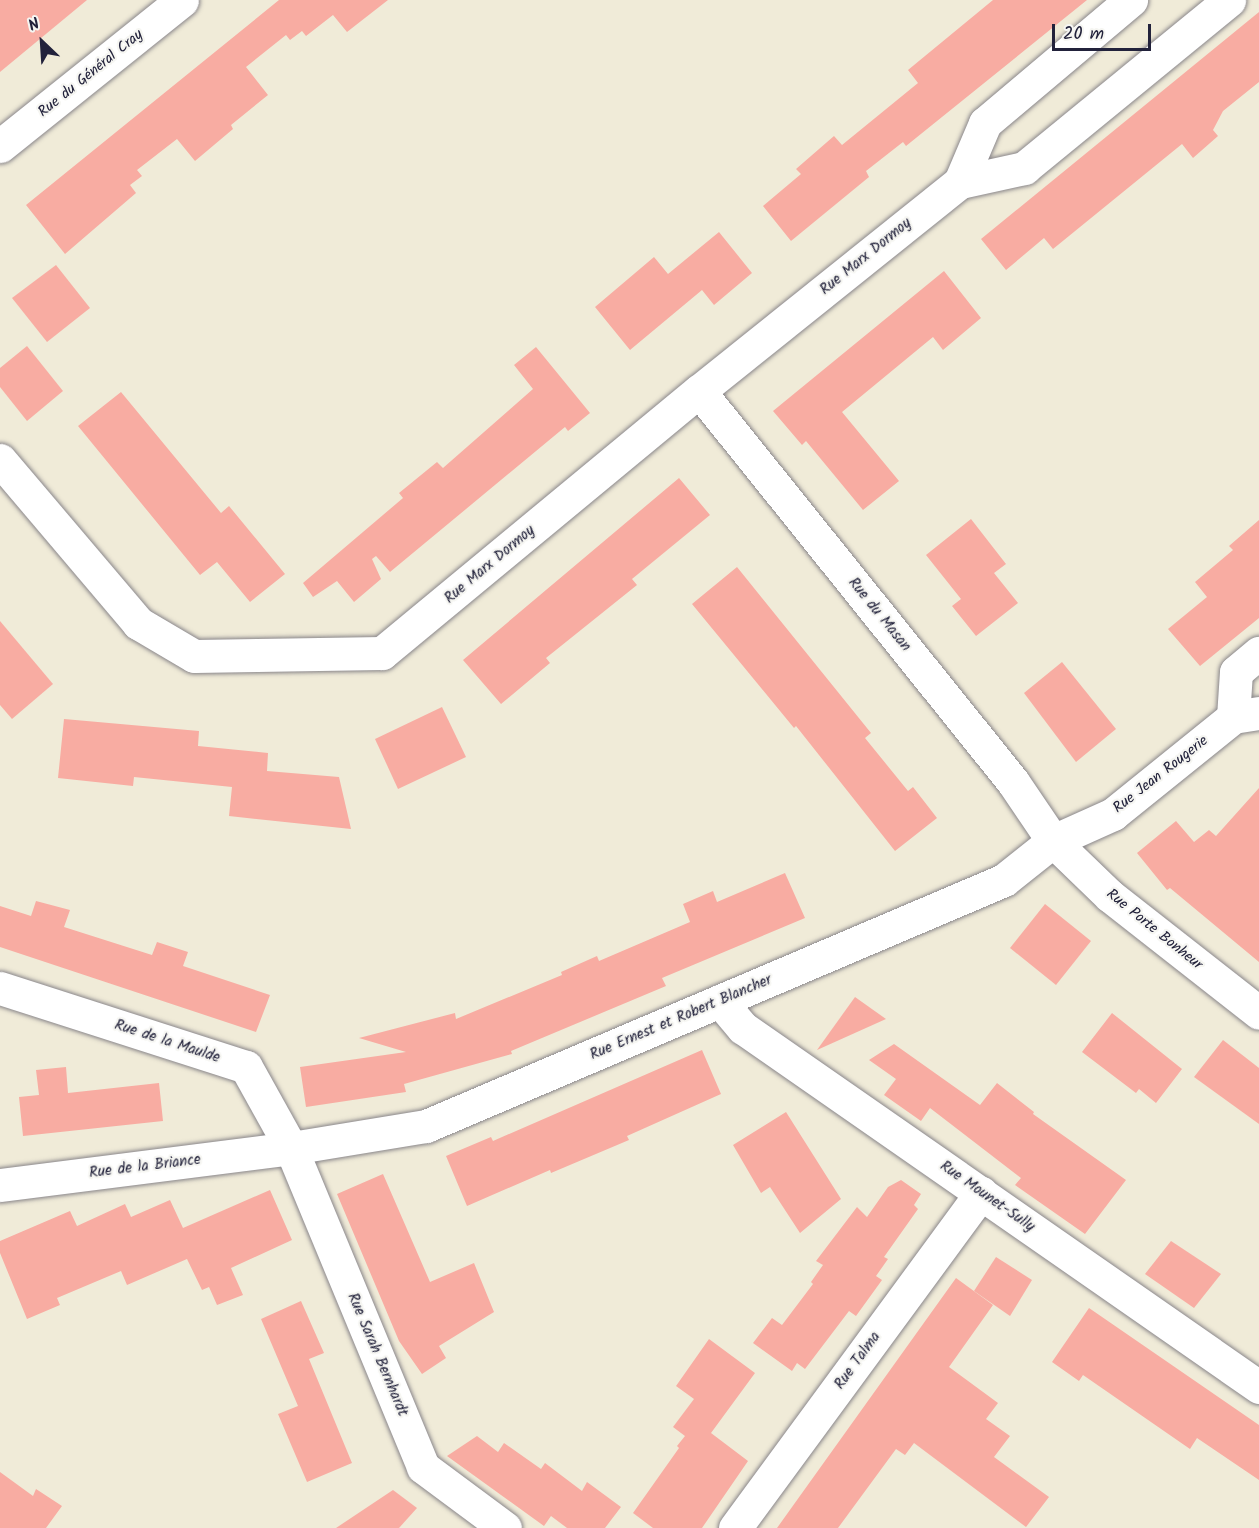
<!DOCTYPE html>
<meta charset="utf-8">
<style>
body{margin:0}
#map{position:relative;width:1259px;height:1528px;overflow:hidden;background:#f0ebd8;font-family:Kalam,sans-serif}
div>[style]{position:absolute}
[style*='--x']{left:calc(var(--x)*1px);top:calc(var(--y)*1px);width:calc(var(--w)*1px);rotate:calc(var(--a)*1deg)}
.building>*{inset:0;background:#f8aca2}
.roads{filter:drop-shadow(0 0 2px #89868a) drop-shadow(0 0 2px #89868a)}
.minor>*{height:33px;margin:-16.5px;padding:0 16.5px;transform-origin:16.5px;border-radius:16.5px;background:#fff}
span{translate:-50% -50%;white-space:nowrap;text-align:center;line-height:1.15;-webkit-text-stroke:4.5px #f6f6f2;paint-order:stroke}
.street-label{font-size:15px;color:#22223b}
.north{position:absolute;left:12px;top:12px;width:60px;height:60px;-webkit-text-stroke:4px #f6f6f2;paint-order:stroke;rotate:335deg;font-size:16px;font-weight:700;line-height:24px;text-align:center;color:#22223b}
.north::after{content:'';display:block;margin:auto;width:21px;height:27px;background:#22223b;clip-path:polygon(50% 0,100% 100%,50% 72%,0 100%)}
.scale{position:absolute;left:1052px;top:24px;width:99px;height:27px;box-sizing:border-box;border:3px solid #22223b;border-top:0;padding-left:8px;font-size:18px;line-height:21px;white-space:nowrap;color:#22223b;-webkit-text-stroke:4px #f6f6f2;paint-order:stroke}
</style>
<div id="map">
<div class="building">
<i style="clip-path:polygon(0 0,87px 0,0 72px)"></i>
<i style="clip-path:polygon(279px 0,388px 0,347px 32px,333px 15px,306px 36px,302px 31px,290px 40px,286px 35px,246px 67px,268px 95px,231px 125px,233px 129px,195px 161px,177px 139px,137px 170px,142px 176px,130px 185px,136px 193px,65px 254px,26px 205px)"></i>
<i style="clip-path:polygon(993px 0,1087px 0,906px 146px,903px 142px,866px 171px,869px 177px,791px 241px,763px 206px,801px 174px,796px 169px,834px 136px,842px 145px,918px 83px,908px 70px)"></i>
<i style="clip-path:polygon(1259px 12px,1259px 82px,1223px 111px,1213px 130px,1218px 136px,1193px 158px,1182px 144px,1053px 249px,1044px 238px,1006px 270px,981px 239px)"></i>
<i style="clip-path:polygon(719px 232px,752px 273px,714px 305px,702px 290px,630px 350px,595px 307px,654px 257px,668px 274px)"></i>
<i style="clip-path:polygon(56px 265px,90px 308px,47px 342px,12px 298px)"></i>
<i style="clip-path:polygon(944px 271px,981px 318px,943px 350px,933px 337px,842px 412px,899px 481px,863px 510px,806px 441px,802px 445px,773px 411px)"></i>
<i style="clip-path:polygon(27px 346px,63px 391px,27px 421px,0 387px,0 368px)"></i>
<i style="clip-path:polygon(536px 347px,590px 413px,568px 431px,565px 427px,390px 572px,376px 556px,372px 559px,381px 579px,354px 602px,337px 581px,313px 597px,303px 583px,403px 498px,399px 493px,437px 462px,443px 468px,533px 389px,514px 365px)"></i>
<i style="clip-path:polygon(121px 392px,221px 513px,229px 506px,285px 574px,250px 602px,217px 562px,200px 575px,78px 426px)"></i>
<i style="clip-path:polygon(679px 478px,710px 515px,632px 579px,637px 585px,546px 658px,550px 663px,501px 704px,463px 660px)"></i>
<i style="clip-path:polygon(971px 519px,1006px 564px,994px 573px,1018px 603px,976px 636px,952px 606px,961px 599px,926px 555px)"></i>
<i style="clip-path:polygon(1259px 520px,1259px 618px,1200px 666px,1168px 629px,1207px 597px,1195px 582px,1233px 550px,1229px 546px)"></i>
<i style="clip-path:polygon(737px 567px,871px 733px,865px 738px,908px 791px,913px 787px,937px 818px,895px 851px,796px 726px,794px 728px,692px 604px)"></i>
<i style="clip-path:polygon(0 621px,53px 684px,12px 719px,0 705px)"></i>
<i style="clip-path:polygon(1062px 662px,1116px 729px,1076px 762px,1024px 693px)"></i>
<i style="clip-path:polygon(442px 707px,466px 757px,398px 789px,375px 739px)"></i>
<i style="clip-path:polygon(64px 719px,199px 731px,198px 746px,268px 753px,267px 771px,339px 777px,351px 829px,229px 816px,232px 787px,134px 777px,133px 786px,58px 778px)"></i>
<i style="clip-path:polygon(1259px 788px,1259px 962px,1170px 888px,1167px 890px,1137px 853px,1176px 821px,1194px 842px,1209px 830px,1216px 836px)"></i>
<i style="clip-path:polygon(785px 873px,805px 918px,662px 978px,666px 986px,511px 1051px,512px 1054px,404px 1084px,406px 1092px,306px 1107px,300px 1067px,406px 1052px,359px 1038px,455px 1013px,456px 1019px,562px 975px,561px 972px,597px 956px,599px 961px,690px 922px,683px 904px,713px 891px,717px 902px)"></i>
<i style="clip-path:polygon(36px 901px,70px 910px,64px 927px,152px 955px,157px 942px,188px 952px,183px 966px,270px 995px,256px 1032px,0 947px,0 906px,31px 916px)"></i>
<i style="clip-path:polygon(1045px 904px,1091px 941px,1056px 985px,1010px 948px)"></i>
<i style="clip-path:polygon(855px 997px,886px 1019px,817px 1050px)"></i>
<i style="clip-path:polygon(1112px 1013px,1182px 1069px,1156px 1103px,1139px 1089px,1136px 1093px,1082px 1052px)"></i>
<i style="clip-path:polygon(1223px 1040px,1259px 1068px,1259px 1124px,1194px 1077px)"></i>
<i style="clip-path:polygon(894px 1044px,980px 1105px,997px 1083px,1034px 1112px,1033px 1114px,1126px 1180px,1085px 1234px,1015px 1185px,1021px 1178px,930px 1108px,921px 1121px,884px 1095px,896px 1079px,869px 1060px)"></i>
<i style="clip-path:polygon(702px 1050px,721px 1094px,627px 1136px,629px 1140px,551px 1173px,550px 1170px,467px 1206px,446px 1156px,491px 1137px,493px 1141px)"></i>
<i style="clip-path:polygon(66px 1067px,68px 1093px,159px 1083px,163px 1121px,23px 1136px,19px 1097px,39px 1095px,36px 1070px)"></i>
<i style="clip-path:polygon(786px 1112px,841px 1199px,800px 1233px,770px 1187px,761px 1193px,733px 1145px)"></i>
<i style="clip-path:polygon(383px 1174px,430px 1282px,474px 1263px,494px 1312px,439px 1346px,446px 1358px,422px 1374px,399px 1341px,337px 1194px)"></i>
<i style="clip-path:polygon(901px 1180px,921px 1194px,914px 1205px,918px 1209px,884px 1257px,888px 1259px,876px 1276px,882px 1280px,856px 1316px,849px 1311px,805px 1369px,797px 1363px,792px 1371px,753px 1343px,772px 1318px,782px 1325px,813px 1284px,811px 1282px,823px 1265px,816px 1261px,857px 1207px,867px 1217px,888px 1187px)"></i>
<i style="clip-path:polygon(270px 1190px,292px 1240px,231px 1268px,243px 1295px,217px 1305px,209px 1287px,202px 1290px,187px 1259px,127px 1285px,121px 1271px,57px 1298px,60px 1305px,27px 1319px,0 1253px,0 1241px,70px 1211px,77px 1226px,125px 1204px,131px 1217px,170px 1200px,183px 1228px)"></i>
<i style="clip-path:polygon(1171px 1241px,1221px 1274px,1194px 1308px,1145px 1274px)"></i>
<i style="clip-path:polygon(996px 1257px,1032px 1280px,1010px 1316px,974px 1291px)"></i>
<i style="clip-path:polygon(956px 1278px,993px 1305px,949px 1367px,998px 1403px,986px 1419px,1010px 1436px,994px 1457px,1049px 1497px,1026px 1527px,914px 1443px,905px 1455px,896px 1449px,838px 1528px,777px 1528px)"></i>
<i style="clip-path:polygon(301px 1301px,324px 1353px,309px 1359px,352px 1463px,307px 1482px,278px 1414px,298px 1406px,261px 1319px)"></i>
<i style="clip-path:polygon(1089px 1308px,1259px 1425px,1259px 1480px,1197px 1438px,1190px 1449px,1083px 1375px,1079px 1381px,1052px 1362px)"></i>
<i style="clip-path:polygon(709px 1339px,755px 1373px,711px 1433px,748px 1461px,702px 1528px,653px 1528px,633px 1513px,679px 1448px,677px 1446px,685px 1436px,673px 1427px,694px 1399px,676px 1386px)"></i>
<i style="clip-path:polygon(477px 1436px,498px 1452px,504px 1443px,541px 1469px,545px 1463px,582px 1491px,587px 1482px,621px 1507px,605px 1528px,567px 1528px,551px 1516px,544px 1526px,447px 1456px)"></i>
<i style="clip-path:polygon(0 1472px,33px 1496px,36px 1489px,62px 1506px,46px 1528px,0 1528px)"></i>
<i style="clip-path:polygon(393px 1490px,417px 1508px,399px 1528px,336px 1528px)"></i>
</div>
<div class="roads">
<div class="minor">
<i style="--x:0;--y:146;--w:233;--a:-38.7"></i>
<i style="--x:960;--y:182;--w:64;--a:-67"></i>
<i style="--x:985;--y:123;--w:191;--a:-40.1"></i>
<i style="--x:699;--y:391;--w:501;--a:51.23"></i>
<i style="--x:1013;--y:782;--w:71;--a:55.9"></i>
<i style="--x:1053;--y:841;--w:79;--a:44"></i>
<i style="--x:1110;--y:896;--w:189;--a:38.1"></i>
<i style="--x:0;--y:460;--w:214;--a:49.7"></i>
<i style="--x:138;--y:623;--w:65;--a:30.5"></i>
<i style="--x:194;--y:656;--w:188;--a:-0.9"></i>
<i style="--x:382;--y:653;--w:411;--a:-39.6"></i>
<i style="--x:699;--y:391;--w:334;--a:-38.7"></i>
<i style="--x:960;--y:182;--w:66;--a:-12.3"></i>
<i style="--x:1024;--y:168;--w:265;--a:-39.3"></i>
<i style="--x:1233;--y:717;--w:45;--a:-86.2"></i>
<i style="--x:1236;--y:672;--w:30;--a:-40"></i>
<i style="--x:0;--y:988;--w:258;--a:17.8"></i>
<i style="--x:246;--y:1067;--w:93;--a:60.9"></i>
<i style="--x:291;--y:1148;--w:345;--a:67.5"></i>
<i style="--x:423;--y:1467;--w:102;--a:36.6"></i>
<i style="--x:720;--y:1001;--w:35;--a:50"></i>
<i style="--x:743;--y:1028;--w:629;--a:34.83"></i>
<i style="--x:0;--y:1185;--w:293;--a:-7.2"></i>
<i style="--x:291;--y:1148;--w:137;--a:-9.3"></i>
<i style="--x:426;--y:1126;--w:628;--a:-23.05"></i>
<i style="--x:1004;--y:880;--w:63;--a:-38.5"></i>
<i style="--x:1053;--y:841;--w:66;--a:-24.2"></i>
<i style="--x:1113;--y:814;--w:154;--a:-38.9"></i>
<i style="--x:1233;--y:717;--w:26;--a:-9"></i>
<i style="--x:735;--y:1528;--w:416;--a:-53.7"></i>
</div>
</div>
<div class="street-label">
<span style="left:91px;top:74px;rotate:-39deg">Rue du Général Cray</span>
<span style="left:866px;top:257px;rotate:-39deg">Rue Marx Dormoy</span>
<span style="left:490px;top:565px;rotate:-40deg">Rue Marx Dormoy</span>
<span style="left:879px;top:615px;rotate:51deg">Rue du Masan</span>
<span style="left:1161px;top:775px;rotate:-38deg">Rue Jean Rougerie</span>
<span style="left:1154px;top:930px;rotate:39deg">Rue Porte Bonheur</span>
<span style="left:681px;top:1018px;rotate:-23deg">Rue Ernest et Robert Blancher</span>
<span style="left:167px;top:1042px;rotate:18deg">Rue de la Maulde</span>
<span style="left:145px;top:1167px;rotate:-7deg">Rue de la Briance</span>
<span style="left:987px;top:1197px;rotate:35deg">Rue Mounet-Sully</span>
<span style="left:377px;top:1355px;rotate:67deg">Rue Sarah Bernhardt</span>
<span style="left:858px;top:1361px;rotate:-54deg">Rue Talma</span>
</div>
<div class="north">N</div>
<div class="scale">20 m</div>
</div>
